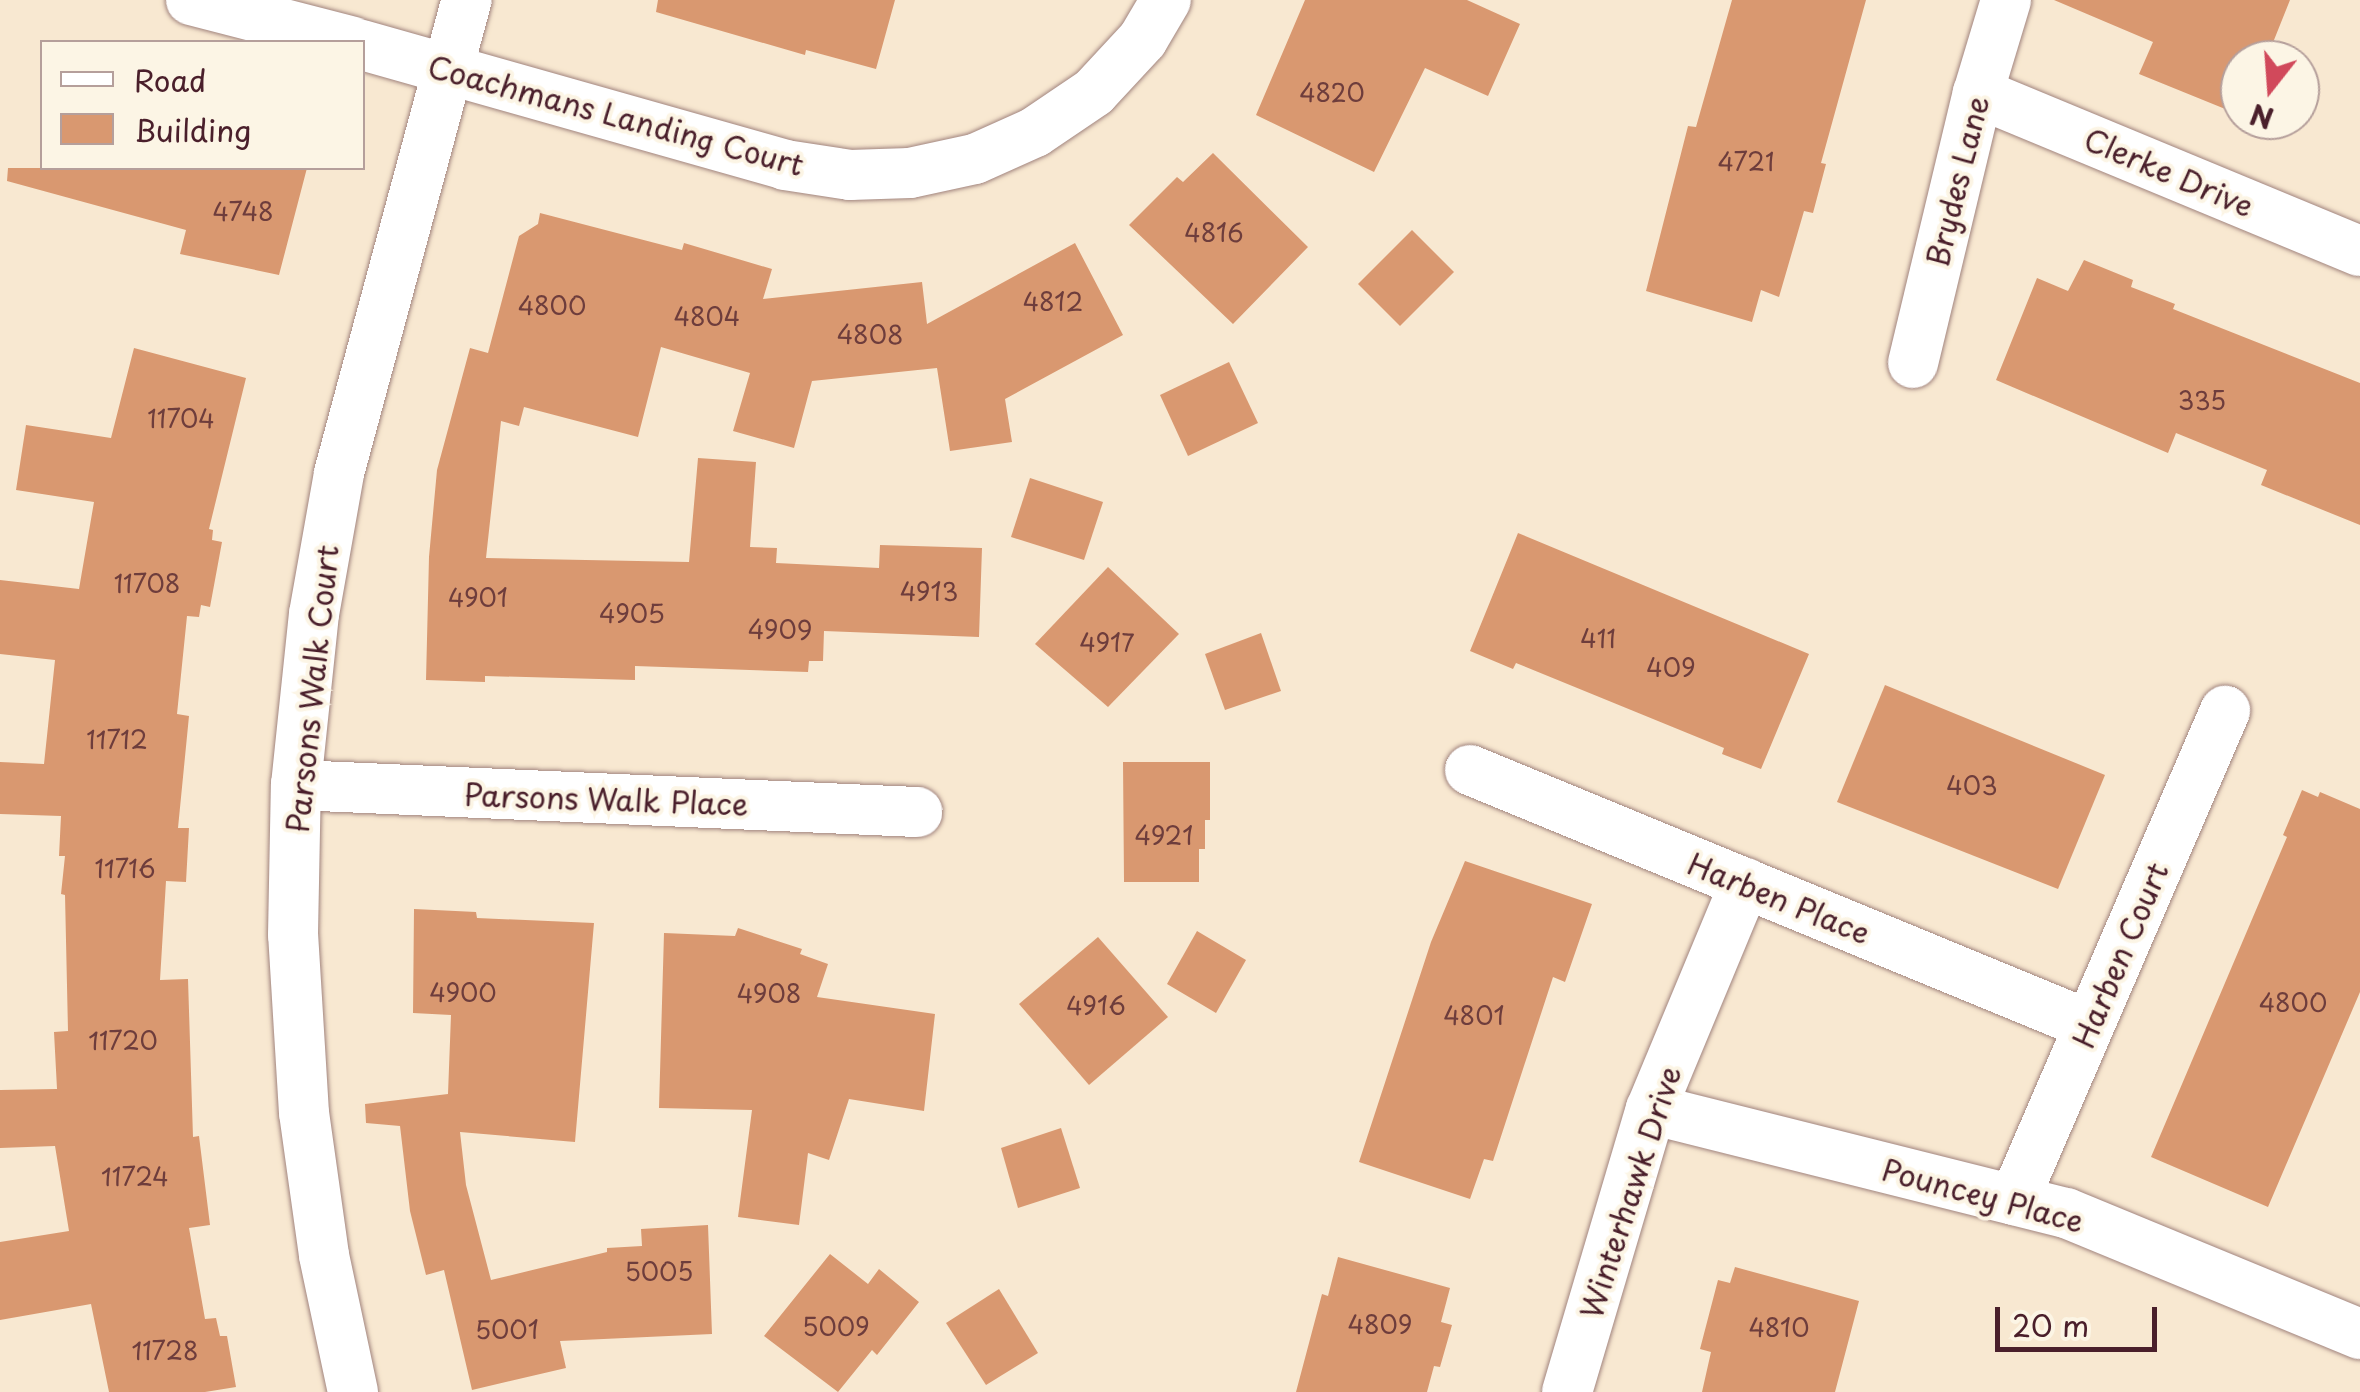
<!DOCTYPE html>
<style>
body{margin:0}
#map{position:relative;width:2360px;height:1392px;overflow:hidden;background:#f8e8d1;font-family:"Playpen Sans",sans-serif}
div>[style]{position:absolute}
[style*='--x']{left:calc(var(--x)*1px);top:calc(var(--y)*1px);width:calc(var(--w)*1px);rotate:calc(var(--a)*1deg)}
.building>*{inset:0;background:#d99870}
.roads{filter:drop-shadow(0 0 2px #a1847e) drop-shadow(0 0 2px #a1847e)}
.minor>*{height:50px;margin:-25px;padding:0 25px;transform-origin:25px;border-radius:25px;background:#fff}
span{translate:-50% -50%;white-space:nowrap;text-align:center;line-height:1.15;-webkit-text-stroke:8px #fcf5e5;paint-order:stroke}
.number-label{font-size:25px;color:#6e3d3c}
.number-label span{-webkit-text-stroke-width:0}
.street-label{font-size:30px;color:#4a1f2b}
.legend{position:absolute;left:40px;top:40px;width:325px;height:130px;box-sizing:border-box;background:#fcf5e5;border:2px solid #b59f9b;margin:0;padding:12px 18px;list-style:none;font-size:30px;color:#4a1f2b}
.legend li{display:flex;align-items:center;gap:20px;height:50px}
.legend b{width:50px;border:2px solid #b59f9b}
.north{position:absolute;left:2220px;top:40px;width:100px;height:100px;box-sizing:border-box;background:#fcf5e5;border:2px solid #b59f9b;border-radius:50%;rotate:197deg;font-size:28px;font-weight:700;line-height:40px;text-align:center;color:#4a1f2b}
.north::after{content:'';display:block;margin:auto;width:35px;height:45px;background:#d1495b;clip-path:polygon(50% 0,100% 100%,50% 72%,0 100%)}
.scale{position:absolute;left:1995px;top:1307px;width:162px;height:45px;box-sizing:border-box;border:5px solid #4a1f2b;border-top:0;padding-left:12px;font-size:30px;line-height:35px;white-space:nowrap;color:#4a1f2b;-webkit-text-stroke:8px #fcf5e5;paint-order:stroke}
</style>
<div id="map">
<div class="building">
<i style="clip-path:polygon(658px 0,895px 0,876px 69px,806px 50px,805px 55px,656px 12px)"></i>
<i style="clip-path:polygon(1305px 0,1467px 0,1520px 24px,1488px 96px,1425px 68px,1374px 172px,1256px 115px)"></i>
<i style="clip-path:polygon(1732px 0,1866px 0,1821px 163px,1826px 164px,1813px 213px,1804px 211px,1779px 297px,1761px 290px,1752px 322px,1646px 291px,1688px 126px,1696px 127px)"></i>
<i style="clip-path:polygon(2054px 0,2290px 0,2266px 60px,2240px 60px,2240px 115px,2139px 74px,2153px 42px)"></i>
<i style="clip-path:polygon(1213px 153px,1308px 247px,1233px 324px,1129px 225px,1177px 177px,1183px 182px)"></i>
<i style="clip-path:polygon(8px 168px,307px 168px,279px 275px,180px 254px,186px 230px,7px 181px)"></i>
<i style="clip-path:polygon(540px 213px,682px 250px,684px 243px,772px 269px,763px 299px,922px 282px,927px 324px,1075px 243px,1123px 335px,1005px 399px,1012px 442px,950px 451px,937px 368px,812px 381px,794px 448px,733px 431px,750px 373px,661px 347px,638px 437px,524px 407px,519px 426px,501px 421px,486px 558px,689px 562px,698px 458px,756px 462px,750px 547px,777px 548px,776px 563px,879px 568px,880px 545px,982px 548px,979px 637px,824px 631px,823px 661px,809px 661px,808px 672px,635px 666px,635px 680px,485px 676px,485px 682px,426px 680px,429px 557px,437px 470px,470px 348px,488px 353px,519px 236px,538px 224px)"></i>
<i style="clip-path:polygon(1412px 230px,1454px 272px,1400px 326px,1358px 284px)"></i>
<i style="clip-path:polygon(2084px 260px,2133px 280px,2131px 287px,2175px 304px,2173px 309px,2360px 383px,2360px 525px,2261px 485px,2267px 470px,2176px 433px,2168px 453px,1996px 380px,2037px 278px,2068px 291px)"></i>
<i style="clip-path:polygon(134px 348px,246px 378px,209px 529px,213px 530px,212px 540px,222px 542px,210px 607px,201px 605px,199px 617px,187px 616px,177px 714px,189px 716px,178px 828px,189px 828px,186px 882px,166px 881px,160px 980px,188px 979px,193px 1137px,199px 1136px,210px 1225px,189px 1228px,205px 1319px,216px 1318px,220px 1336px,227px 1336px,236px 1387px,205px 1392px,109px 1392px,91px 1304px,0 1320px,0 1242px,69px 1231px,55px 1146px,0 1148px,0 1090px,57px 1089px,54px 1032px,68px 1031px,65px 895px,61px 894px,65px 856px,59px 856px,61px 816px,0 814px,0 762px,44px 764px,55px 660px,0 654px,0 580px,79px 589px,94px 502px,16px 490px,26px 425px,111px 438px)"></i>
<i style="clip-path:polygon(1229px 362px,1258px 423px,1188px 456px,1160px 395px)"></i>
<i style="clip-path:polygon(1030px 478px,1103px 502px,1084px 560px,1011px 537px)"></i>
<i style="clip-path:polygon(1518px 533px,1809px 654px,1761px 769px,1722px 754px,1724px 748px,1516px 663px,1513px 669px,1470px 651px)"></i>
<i style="clip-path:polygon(1108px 567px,1179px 634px,1108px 707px,1035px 644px)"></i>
<i style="clip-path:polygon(1261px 633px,1281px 691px,1225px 710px,1205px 654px)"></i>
<i style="clip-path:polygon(1885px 685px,2105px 775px,2058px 889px,1837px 802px)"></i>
<i style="clip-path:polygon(1123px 762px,1210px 762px,1210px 820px,1205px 820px,1205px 849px,1199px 849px,1199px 882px,1124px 882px)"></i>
<i style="clip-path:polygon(2302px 790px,2318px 797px,2320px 792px,2360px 809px,2360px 992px,2268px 1207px,2151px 1157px,2287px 837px,2283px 835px)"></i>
<i style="clip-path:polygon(1465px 861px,1592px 904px,1565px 982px,1553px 977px,1493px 1161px,1484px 1159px,1470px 1199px,1359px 1162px,1431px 942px)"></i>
<i style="clip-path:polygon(414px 909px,476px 912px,477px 918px,594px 923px,575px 1142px,460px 1132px,466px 1185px,491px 1280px,607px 1252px,607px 1248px,642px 1246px,641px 1229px,708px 1225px,712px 1334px,560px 1341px,566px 1368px,472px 1390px,444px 1270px,426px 1275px,410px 1211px,400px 1126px,366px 1123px,365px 1104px,448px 1094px,451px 1015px,413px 1013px)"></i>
<i style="clip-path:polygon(738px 928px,802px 949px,800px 954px,828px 964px,817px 997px,935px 1014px,924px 1111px,849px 1099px,829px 1160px,808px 1153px,799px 1225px,738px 1217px,752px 1110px,659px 1108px,664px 933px,735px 936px)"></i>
<i style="clip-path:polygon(1197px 931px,1246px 960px,1216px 1013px,1167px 984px)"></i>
<i style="clip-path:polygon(1098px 937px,1168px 1017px,1089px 1085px,1019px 1004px)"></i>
<i style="clip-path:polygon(1061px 1128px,1080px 1188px,1018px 1208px,1001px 1148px)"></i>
<i style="clip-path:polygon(830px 1254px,868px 1284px,879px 1269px,919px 1302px,877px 1355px,872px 1350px,838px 1392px,764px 1336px)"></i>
<i style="clip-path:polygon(1338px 1257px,1450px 1288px,1441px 1322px,1452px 1325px,1440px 1367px,1434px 1366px,1427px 1392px,1296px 1392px,1322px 1294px,1328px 1296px)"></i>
<i style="clip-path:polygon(1735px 1267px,1859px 1301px,1835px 1392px,1702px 1392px,1711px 1352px,1700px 1349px,1718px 1280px,1730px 1283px)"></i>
<i style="clip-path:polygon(999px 1289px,1038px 1353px,986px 1385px,946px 1323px)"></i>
</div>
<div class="roads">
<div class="minor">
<i style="--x:191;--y:0;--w:167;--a:14.5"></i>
<i style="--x:362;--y:45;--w:440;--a:15.8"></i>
<i style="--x:785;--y:165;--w:66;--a:8.7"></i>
<i style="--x:850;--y:175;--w:60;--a:-1.9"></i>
<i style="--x:910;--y:173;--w:66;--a:-12.2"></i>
<i style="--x:975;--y:159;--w:66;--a:-24.2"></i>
<i style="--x:1035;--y:132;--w:71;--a:-34.1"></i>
<i style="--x:1094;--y:92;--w:72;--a:-47.2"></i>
<i style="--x:1143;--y:39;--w:45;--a:-59.5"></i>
<i style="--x:1978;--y:93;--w:413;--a:22.5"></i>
<i style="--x:1913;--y:363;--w:278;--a:-76.5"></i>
<i style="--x:1978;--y:93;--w:97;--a:-73.2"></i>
<i style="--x:1470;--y:770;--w:669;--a:22.39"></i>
<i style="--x:296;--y:785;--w:622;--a:2.49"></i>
<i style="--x:1651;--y:1109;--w:428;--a:14.1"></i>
<i style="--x:2066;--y:1213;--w:318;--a:22.4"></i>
<i style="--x:2014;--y:1200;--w:533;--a:-66.66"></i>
<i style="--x:353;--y:1392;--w:140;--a:-102"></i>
<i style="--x:324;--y:1255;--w:143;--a:-98"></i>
<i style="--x:304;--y:1113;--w:178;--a:-93.5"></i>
<i style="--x:293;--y:935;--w:150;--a:-88.9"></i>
<i style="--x:296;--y:785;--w:172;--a:-84"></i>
<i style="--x:314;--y:614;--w:143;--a:-79.9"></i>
<i style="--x:339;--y:473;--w:490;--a:-74.9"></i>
<i style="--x:1567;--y:1392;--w:295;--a:-73.5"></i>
<i style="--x:1651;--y:1109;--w:245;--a:-67.4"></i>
</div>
</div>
<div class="number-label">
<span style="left:1332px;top:92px">4820</span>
<span style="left:1746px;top:161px">4721</span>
<span style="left:243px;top:211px">4748</span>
<span style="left:1214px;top:232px">4816</span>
<span style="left:1053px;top:301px">4812</span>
<span style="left:552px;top:305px">4800</span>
<span style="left:707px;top:316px">4804</span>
<span style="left:870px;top:334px">4808</span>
<span style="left:2202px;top:400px">335</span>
<span style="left:181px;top:418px">11704</span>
<span style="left:147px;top:583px">11708</span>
<span style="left:929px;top:591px">4913</span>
<span style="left:478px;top:597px">4901</span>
<span style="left:632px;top:613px">4905</span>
<span style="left:780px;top:629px">4909</span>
<span style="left:1598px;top:638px">411</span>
<span style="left:1107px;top:642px">4917</span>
<span style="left:1671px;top:667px">409</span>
<span style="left:117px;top:739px">11712</span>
<span style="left:1972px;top:785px">403</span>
<span style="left:1164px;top:835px">4921</span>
<span style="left:125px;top:868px">11716</span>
<span style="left:463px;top:992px">4900</span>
<span style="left:769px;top:993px">4908</span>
<span style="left:2293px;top:1002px">4800</span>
<span style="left:1096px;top:1005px">4916</span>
<span style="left:1474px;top:1015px">4801</span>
<span style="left:123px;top:1040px">11720</span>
<span style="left:135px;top:1176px">11724</span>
<span style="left:659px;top:1271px">5005</span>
<span style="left:1380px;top:1324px">4809</span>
<span style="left:836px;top:1326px">5009</span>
<span style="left:1779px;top:1327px">4810</span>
<span style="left:507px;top:1329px">5001</span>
<span style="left:165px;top:1350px">11728</span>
</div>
<div class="street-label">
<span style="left:616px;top:115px;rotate:15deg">Coachmans Landing Court</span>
<span style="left:2169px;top:172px;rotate:23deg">Clerke Drive</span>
<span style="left:1957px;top:181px;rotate:-76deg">Brydes Lane</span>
<span style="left:312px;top:689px;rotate:-84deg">Parsons Walk Court</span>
<span style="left:606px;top:799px;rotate:2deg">Parsons Walk Place</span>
<span style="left:1779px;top:898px;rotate:22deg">Harben Place</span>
<span style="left:2120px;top:955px;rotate:-67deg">Harben Court</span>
<span style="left:1630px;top:1192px;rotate:-72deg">Winterhawk Drive</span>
<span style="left:1983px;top:1195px;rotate:15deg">Pouncey Place</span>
</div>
<ul class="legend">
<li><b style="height:12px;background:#fff"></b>Road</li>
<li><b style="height:28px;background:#d99870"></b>Building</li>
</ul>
<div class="north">N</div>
<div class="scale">20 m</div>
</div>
